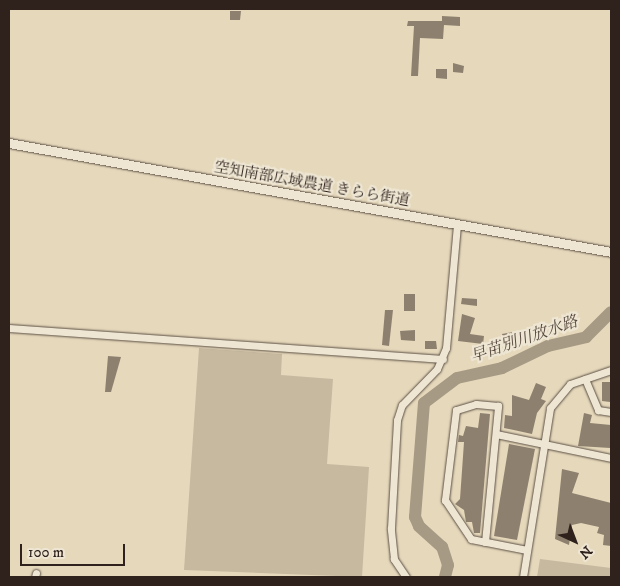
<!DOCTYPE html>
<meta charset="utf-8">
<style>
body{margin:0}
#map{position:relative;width:620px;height:586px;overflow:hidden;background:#e5d8bb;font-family:"IM FELL DW Pica","Noto Serif JP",serif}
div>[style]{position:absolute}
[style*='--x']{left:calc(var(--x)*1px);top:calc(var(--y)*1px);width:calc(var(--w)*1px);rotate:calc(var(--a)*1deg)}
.green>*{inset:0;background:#c6b9a0}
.river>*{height:12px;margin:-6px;padding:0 6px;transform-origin:6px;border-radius:6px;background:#a79a85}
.building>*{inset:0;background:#8e806f}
.roads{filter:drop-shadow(0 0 1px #5c4f44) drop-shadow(0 0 1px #5c4f44)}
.minor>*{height:7px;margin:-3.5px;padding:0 3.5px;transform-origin:3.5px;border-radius:3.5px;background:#eee6d3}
.tertiary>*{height:9px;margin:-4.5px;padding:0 4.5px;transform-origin:4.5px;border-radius:4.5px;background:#eee6d3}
span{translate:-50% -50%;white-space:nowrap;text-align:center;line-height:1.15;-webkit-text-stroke:4.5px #eee6d3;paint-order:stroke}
.street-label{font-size:15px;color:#2f211c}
.water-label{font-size:16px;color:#594b41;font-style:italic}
.frame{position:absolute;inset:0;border:10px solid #2f211c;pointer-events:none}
.north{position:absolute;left:550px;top:516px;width:50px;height:50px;-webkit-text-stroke:4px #eee6d3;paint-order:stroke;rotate:137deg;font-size:14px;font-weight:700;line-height:20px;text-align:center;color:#2f211c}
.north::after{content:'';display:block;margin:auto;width:18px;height:22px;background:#2f211c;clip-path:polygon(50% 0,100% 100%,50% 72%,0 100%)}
.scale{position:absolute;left:20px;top:544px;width:105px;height:22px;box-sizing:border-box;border:2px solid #2f211c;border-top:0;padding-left:6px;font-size:15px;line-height:18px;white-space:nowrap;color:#2f211c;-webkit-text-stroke:4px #eee6d3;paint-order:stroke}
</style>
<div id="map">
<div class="green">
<i style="clip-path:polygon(199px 348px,282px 354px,281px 375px,333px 379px,327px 464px,369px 467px,362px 577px,184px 570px)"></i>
<i style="clip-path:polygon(540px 559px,611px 568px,611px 577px,537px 577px)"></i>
</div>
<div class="river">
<i style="--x:445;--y:577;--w:12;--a:-76"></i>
<i style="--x:448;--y:565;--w:19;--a:-108"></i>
<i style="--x:442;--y:547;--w:31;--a:-138"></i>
<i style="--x:419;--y:526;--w:10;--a:-114"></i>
<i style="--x:415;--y:517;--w:114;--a:-85.5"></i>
<i style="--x:424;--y:403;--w:41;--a:-37.1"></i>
<i style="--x:457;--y:378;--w:46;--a:-12.5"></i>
<i style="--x:502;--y:368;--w:51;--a:-25.6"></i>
<i style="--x:548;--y:346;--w:39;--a:-13"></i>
<i style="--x:586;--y:337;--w:35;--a:-45"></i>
</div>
<div class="building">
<i style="clip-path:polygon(230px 11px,241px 11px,240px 20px,230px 20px)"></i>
<i style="clip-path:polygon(442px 16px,460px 17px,460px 26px,444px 25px,443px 39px,420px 38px,418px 76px,411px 76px,414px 26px,407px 26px,408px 21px,442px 21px)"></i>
<i style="clip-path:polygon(453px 63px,464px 66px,463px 73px,453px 72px)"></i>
<i style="clip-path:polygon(436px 69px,447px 69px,447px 79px,436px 78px)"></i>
<i style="clip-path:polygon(404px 294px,415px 294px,415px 311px,404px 311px)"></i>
<i style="clip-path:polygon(462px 298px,477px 299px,477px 306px,461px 304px)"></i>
<i style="clip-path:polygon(385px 310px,393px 310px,389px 346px,382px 345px)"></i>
<i style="clip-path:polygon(462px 314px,475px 318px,470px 334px,484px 336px,483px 344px,458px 341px)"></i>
<i style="clip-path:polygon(415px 330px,415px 341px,401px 340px,400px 331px)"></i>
<i style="clip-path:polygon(513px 332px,514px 344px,504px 346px,502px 334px)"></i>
<i style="clip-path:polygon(425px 341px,436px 341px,437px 349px,425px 349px)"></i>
<i style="clip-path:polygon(108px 356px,121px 357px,111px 392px,105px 392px)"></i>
<i style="clip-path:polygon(602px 382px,610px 382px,610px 402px,602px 401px)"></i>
<i style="clip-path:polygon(536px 383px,546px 387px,541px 399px,546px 401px,537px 413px,532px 434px,504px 428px,505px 415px,512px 416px,512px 395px,529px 400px)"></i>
<i style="clip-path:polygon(480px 413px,490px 414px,480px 533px,474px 533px,472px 522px,466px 522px,464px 510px,455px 504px,460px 499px,464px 442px,458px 442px,459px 435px,463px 436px,466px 426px,478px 428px)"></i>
<i style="clip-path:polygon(584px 413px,592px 415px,590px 423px,611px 425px,610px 448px,578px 446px)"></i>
<i style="clip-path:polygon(509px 444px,535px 449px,517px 540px,494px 536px)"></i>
<i style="clip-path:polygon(562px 469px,579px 473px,572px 493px,611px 503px,611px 546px,603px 545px,604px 535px,597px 533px,599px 527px,581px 523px,572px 525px,569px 545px,555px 539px)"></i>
</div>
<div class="roads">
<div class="minor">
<i style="--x:9;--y:328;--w:435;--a:4.1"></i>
<i style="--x:585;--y:379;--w:34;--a:67"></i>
<i style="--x:598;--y:410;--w:13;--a:9"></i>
<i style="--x:496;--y:434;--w:117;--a:11.8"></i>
<i style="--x:485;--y:542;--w:137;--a:-84.5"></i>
<i style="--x:498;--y:406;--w:22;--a:-175"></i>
<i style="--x:476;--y:404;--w:21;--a:163"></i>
<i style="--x:456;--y:410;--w:91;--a:97"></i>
<i style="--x:445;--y:500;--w:47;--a:56.3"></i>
<i style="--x:471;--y:539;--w:57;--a:11.1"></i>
<i style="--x:35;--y:577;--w:4;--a:-76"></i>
<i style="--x:406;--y:577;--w:22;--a:-124"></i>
<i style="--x:394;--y:559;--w:31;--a:-96"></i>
<i style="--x:391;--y:528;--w:108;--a:-86.8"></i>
<i style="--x:397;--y:420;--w:16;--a:-72"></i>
<i style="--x:402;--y:405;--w:50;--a:-45.8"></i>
<i style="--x:437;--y:369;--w:23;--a:-67"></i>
<i style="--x:446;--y:348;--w:124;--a:-84.9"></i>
<i style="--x:523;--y:577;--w:171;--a:-80.9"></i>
<i style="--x:550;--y:408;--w:31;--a:-50"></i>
<i style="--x:570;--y:384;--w:43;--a:-18.9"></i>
</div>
<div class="tertiary">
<i style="--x:9;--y:143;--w:612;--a:10.26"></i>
</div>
</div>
<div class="street-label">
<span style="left:312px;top:184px;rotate:10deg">空知南部広域農道 きらら街道</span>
</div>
<div class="water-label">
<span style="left:524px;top:339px;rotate:-19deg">早苗別川放水路</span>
</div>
<div class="frame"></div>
<div class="north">N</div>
<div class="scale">100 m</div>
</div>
